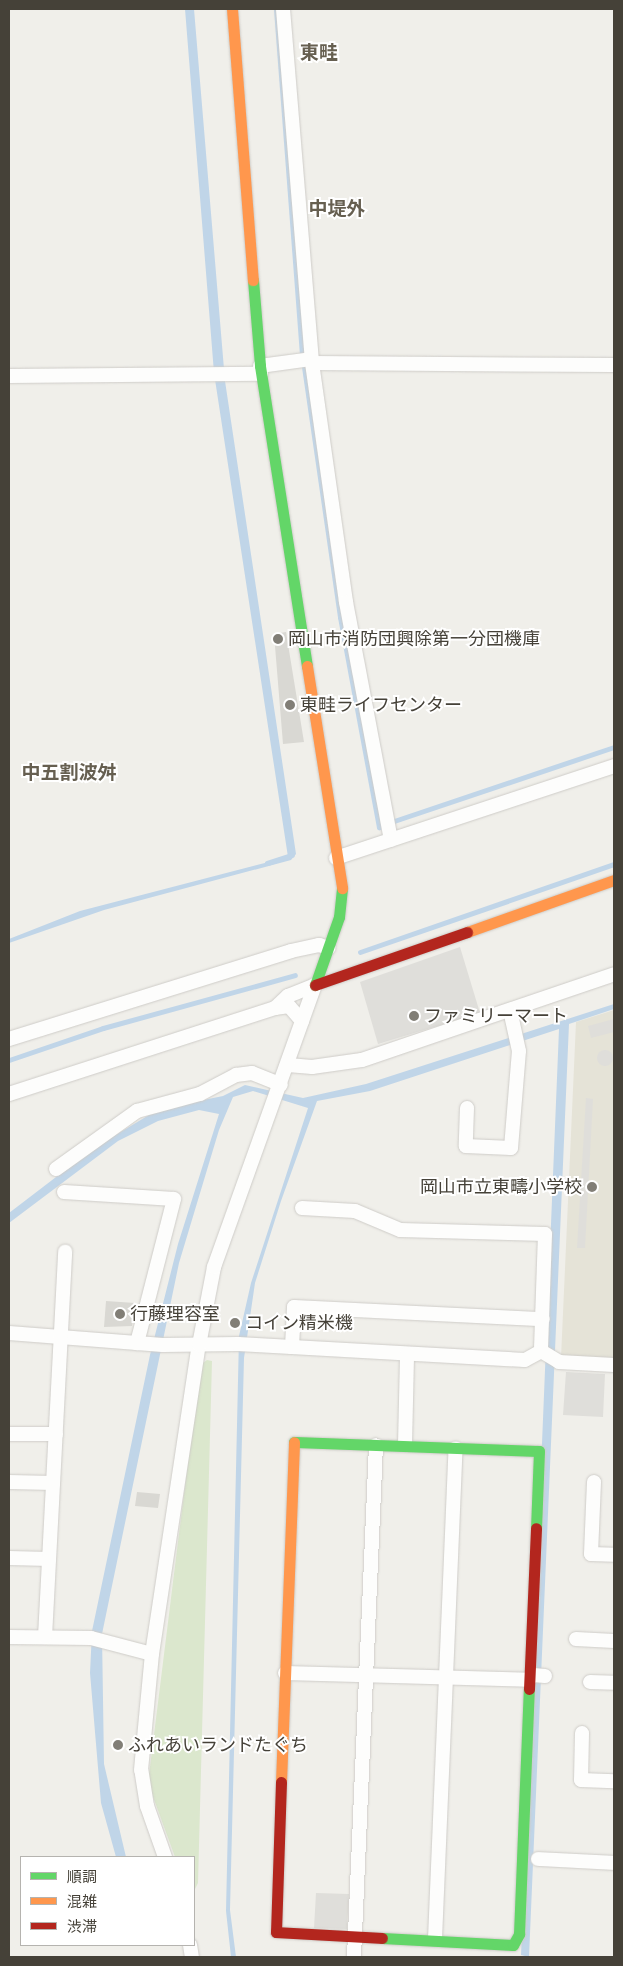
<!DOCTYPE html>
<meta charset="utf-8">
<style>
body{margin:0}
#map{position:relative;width:623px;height:1966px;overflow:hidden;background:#f0efea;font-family:"DM Sans","Noto Sans JP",sans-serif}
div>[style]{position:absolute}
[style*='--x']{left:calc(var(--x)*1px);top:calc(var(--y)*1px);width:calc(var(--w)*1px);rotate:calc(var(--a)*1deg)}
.education>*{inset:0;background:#e5e3d7}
.green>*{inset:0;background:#dbe7cd}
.parking>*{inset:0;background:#dfdeda}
.round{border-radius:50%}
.water>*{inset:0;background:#c0d5e8}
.stream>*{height:5px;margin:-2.5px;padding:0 2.5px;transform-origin:2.5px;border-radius:2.5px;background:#c0d5e8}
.building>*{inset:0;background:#d9d8d3}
.roads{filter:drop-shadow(0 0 1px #ceccc8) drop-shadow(0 0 1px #ceccc8)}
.street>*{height:14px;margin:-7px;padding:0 7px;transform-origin:7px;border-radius:7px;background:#fdfdfc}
.fast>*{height:11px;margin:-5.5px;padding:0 5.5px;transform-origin:5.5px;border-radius:5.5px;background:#63d668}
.slow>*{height:11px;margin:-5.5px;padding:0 5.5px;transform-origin:5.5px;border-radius:5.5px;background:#ff974d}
.jam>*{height:11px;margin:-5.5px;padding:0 5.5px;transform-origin:5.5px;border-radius:5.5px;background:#b3261e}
.dots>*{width:14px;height:14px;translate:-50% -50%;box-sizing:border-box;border:2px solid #fff;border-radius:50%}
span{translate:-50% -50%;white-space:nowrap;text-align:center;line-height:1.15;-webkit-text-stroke:4px #fff;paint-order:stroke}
.poi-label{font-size:18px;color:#454138}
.left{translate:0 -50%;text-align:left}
.right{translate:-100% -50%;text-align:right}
.neighbourhood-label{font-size:19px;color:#665f50;font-weight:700}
.frame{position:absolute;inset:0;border:10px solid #454138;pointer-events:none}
.legend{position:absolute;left:20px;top:1856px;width:175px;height:90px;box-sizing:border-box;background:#fff;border:1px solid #b5b3af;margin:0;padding:6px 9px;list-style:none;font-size:15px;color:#454138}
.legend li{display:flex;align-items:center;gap:10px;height:25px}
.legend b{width:25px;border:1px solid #b5b3af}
</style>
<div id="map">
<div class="education">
<i style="clip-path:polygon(614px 1010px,614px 1362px,561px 1358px,576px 1022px)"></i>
</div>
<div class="green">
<i style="clip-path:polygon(207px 1360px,212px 1361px,198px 1883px,194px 1891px,194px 1857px,175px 1857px,148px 1783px,200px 1365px)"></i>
</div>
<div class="parking">
<i style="clip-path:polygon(460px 947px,480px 1013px,378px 1044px,360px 982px)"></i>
<i style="clip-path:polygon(614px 1019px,614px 1032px,591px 1038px,588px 1026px)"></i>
<i class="round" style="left:597px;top:1050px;width:16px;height:16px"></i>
<i style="clip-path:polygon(586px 1098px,593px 1099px,585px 1248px,577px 1248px)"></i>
<i style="clip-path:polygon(566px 1372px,605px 1374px,603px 1417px,563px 1415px)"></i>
<i style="clip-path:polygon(316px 1893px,349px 1894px,347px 1929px,314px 1928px)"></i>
</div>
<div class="water">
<i style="clip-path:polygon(185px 9px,194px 9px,225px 381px,296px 854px,291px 860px,104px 910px,9px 943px,9px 939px,80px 911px,288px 857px,214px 373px)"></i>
<i style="clip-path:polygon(614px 1004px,614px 1009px,569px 1024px,529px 1957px,521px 1955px,559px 1029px,370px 1091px,317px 1101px,281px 1201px,255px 1283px,244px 1358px,230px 1910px,236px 1957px,231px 1957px,226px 1911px,239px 1336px,251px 1283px,308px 1108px,253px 1091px,233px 1097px,219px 1130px,179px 1263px,102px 1634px,104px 1764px,126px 1857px,116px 1857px,101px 1803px,90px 1673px,92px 1631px,150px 1355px,178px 1244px,219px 1114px,199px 1110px,158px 1121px,118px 1141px,9px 1223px,9px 1213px,94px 1148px,159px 1109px,223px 1096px,245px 1085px,303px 1098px,366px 1084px)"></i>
</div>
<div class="stream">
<i style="--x:276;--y:9;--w:345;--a:85.7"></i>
<i style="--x:302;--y:353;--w:267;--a:81.8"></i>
<i style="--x:340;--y:617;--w:214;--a:79.5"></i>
<i style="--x:379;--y:827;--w:4;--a:-27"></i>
<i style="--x:394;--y:821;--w:232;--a:-18.6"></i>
<i style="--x:267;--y:863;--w:26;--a:-18"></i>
<i style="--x:360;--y:952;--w:269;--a:-19.1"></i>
<i style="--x:9;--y:1060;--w:99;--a:-18.8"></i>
<i style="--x:103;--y:1028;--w:199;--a:-15.4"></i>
</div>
<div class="building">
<i style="clip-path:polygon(286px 632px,304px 742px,283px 744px,274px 634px)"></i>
<i style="clip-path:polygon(106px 1301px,135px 1303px,132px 1326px,104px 1327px)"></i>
<i style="clip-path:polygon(137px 1492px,160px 1494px,158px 1508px,135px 1506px)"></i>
</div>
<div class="roads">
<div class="street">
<i style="--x:283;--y:9;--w:355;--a:85.3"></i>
<i style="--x:312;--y:363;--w:241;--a:81.9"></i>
<i style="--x:346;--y:602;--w:242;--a:79.3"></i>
<i style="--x:312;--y:363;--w:302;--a:0.4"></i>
<i style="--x:260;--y:366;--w:51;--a:-7.8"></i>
<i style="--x:9;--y:376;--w:252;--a:-0.5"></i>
<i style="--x:336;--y:858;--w:293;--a:-18.3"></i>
<i style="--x:275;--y:1008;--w:14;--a:-8"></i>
<i style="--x:289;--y:1006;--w:20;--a:49"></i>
<i style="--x:9;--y:1039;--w:295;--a:-17.3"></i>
<i style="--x:291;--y:951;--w:29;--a:-12"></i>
<i style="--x:319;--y:945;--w:10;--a:17"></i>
<i style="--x:288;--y:1065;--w:24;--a:5"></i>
<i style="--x:312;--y:1067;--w:50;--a:-8"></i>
<i style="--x:362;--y:1060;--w:266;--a:-18.8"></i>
<i style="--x:9;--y:1094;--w:280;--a:-17.9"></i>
<i style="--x:275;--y:1008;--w:18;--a:-43"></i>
<i style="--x:288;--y:996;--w:29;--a:-22"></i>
<i style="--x:467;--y:1108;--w:38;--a:92"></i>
<i style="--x:466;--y:1146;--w:45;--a:2.5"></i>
<i style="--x:511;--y:1148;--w:97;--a:-85.3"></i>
<i style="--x:519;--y:1051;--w:42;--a:-102.4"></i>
<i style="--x:56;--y:1169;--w:100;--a:-35.6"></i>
<i style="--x:137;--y:1111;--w:65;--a:-15.1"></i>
<i style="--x:200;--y:1094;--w:41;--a:-27.8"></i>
<i style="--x:236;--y:1075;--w:16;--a:-7"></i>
<i style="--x:252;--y:1073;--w:31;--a:22"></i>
<i style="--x:64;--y:1192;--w:110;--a:3.6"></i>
<i style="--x:174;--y:1199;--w:149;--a:104.4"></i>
<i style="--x:302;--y:1208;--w:53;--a:3.2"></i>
<i style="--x:355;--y:1211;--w:49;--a:22.9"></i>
<i style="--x:400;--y:1230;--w:145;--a:1.6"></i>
<i style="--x:545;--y:1234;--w:117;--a:92"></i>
<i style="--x:9;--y:1333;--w:154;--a:4.5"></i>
<i style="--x:163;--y:1345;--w:75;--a:-0.8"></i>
<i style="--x:238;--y:1344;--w:287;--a:3.2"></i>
<i style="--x:525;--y:1360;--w:18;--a:-29"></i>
<i style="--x:541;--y:1351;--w:21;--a:31"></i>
<i style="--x:559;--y:1362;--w:55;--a:3.1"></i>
<i style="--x:292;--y:1347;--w:40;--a:-87.1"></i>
<i style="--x:294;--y:1307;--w:249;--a:2.8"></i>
<i style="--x:9;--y:1434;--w:47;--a:0"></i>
<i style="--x:405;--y:1445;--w:91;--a:-88.7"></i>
<i style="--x:9;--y:1482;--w:44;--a:1.3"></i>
<i style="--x:594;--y:1482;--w:72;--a:92.4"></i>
<i style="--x:591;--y:1554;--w:23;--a:2"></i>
<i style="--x:9;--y:1558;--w:40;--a:1.4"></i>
<i style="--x:9;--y:1637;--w:82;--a:0.7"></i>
<i style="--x:91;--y:1638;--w:63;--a:14.7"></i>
<i style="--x:45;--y:1637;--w:386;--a:-87"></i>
<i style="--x:576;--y:1639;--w:38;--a:3"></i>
<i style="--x:285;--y:1673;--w:244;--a:1.6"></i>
<i style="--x:533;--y:1675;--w:12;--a:5"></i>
<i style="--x:590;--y:1682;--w:24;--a:2"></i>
<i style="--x:582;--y:1733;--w:47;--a:91.2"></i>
<i style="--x:581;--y:1780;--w:33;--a:2"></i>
<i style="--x:165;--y:1857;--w:54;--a:-109.4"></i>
<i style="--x:147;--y:1806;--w:36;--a:-99"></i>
<i style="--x:141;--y:1770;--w:117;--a:-84.6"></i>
<i style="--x:152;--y:1654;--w:313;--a:-81.4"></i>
<i style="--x:199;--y:1345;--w:79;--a:-79.1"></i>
<i style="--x:214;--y:1267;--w:300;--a:-70.3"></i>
<i style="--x:538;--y:1859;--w:76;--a:3"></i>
<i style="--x:435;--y:1939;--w:491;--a:-87.6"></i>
<i style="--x:190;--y:1945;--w:12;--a:81"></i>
<i style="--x:354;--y:1957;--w:512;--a:-87.54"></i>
</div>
<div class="fast">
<i style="--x:253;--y:280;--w:86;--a:85.3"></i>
<i style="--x:260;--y:366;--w:304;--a:81.1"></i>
<i style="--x:315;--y:985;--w:72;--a:-70.6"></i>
<i style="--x:339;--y:917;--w:29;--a:-84"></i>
<i style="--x:294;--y:1442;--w:245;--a:2.1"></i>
<i style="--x:539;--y:1451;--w:77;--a:92.2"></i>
<i style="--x:382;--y:1938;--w:131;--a:3.1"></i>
<i style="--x:513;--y:1945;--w:13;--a:-61"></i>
<i style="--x:519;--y:1934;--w:245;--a:-87.7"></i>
</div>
<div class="slow">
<i style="--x:232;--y:9;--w:272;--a:85.6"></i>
<i style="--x:307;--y:666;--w:225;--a:81"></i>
<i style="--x:467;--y:932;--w:156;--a:-19.5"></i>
<i style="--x:281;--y:1782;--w:340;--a:-87.8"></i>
</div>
<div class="jam">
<i style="--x:315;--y:985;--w:161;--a:-19.2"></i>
<i style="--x:529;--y:1689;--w:161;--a:-87.5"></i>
<i style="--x:281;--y:1782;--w:150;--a:91.9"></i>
<i style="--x:276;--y:1932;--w:106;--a:3.2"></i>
</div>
</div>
<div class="dots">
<i style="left:278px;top:639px;background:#817e76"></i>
<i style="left:290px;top:705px;background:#817e76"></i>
<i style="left:414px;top:1016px;background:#817e76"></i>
<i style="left:592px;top:1187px;background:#817e76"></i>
<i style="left:120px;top:1314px;background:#817e76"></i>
<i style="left:235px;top:1323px;background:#817e76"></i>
<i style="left:118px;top:1745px;background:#817e76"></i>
</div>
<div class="poi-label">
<span class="left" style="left:288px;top:639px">岡山市消防団興除第一分団機庫</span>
<span class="left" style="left:300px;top:705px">東畦ライフセンター</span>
<span class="left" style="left:424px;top:1016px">ファミリーマート</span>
<span class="right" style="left:582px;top:1187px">岡山市立東疇小学校</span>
<span class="left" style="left:130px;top:1314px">行藤理容室</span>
<span class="left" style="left:245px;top:1323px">コイン精米機</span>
<span class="left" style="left:128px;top:1745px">ふれあいランドたぐち</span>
</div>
<div class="neighbourhood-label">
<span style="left:319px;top:53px">東畦</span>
<span style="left:337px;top:209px">中堤外</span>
<span style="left:69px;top:773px">中五割波舛</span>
</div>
<div class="frame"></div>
<ul class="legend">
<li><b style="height:6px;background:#63d668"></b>順調</li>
<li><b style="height:6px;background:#ff974d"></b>混雑</li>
<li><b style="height:6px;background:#b3261e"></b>渋滞</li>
</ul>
</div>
